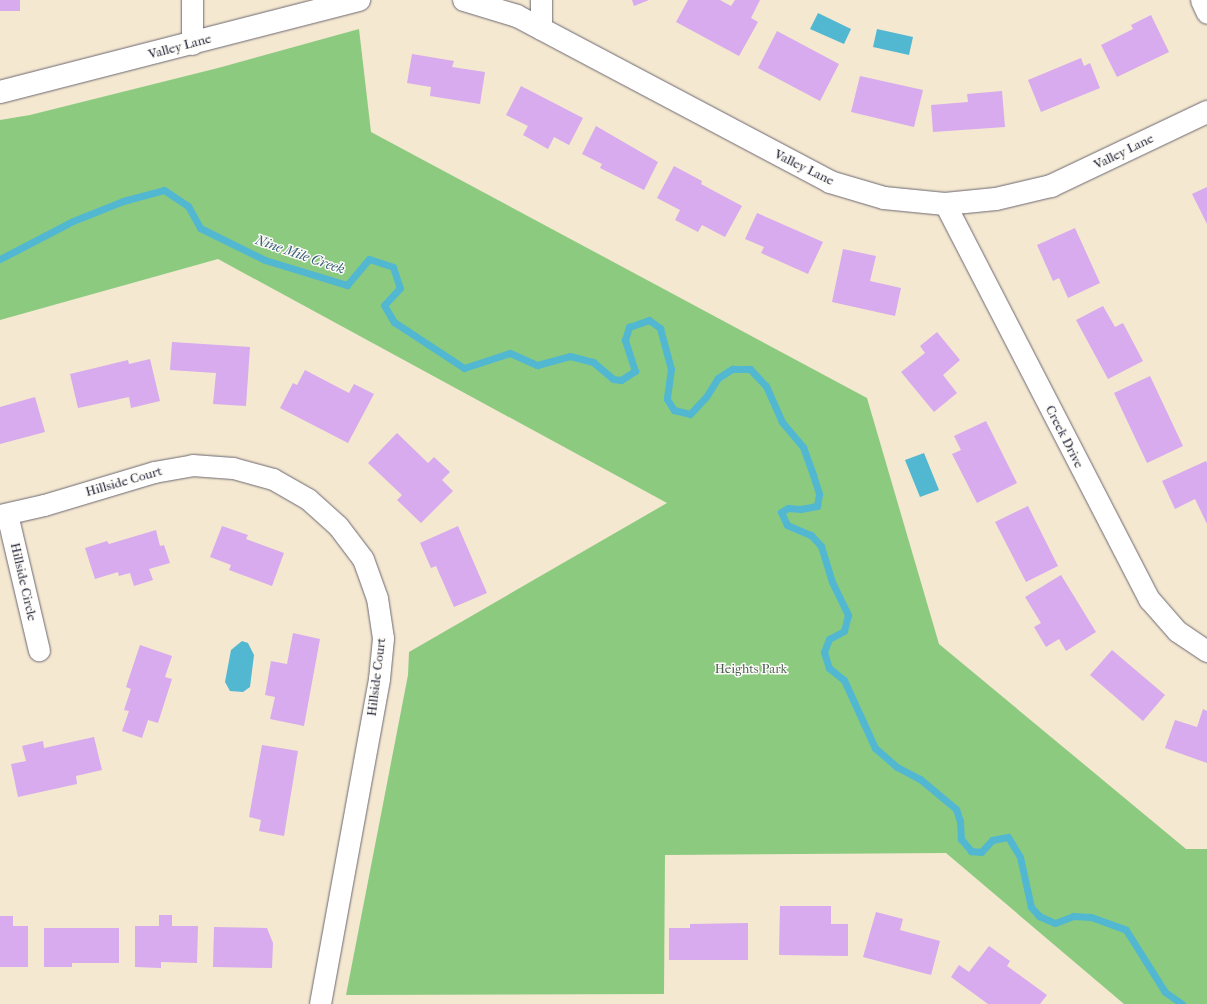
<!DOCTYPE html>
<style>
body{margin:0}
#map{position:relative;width:1207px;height:1004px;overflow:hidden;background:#f4e8d1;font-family:"IM FELL French Canon",serif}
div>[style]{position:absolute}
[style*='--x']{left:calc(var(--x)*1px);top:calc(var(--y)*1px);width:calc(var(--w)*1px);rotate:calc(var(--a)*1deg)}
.green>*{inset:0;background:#8cca80}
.water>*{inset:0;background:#52b7d0}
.stream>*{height:7px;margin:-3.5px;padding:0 3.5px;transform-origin:3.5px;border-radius:3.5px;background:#52b7d0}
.building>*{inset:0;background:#d7abed}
.roads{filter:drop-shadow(0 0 1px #6c6770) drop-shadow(0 0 1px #6c6770)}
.minor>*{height:21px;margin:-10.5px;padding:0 10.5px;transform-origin:10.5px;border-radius:10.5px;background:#fff}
.tertiary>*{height:22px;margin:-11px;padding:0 11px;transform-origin:11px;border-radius:11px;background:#fff}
span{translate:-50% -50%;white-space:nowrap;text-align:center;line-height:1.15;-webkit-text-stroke:3px #fdfcf7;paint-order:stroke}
.street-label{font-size:13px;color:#22223b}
.park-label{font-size:13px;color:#475d53}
.water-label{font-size:14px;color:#355e77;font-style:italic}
</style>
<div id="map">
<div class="green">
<i style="clip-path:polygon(359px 29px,371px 132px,867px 398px,939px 644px,1186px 849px,1207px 849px,1207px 1004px,1124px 1004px,946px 853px,665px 855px,664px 994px,346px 995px,408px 675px,409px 652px,667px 503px,218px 259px,0 320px,0 120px,30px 115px,218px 68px)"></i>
</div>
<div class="water">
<i style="clip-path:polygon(818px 13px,851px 29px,844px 44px,810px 29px)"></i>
<i style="clip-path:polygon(877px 29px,913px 37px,909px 55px,873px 47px)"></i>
<i style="clip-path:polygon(924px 453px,939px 490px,920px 497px,905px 460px)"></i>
<i style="clip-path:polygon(242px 641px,248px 643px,254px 655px,250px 687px,243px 692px,230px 691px,225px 682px,231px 650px)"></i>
</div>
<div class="stream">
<i style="--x:0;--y:259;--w:82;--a:-27.5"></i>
<i style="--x:73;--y:221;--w:54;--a:-21.8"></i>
<i style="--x:123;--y:201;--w:42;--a:-15"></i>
<i style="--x:164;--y:190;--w:29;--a:34"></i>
<i style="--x:188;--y:206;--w:25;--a:61"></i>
<i style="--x:200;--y:228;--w:72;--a:26.2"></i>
<i style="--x:265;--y:260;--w:86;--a:17"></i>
<i style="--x:347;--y:285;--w:34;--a:-50"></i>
<i style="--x:369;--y:259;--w:25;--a:18"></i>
<i style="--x:393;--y:267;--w:22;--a:72"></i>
<i style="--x:400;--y:288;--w:23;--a:133"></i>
<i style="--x:384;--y:305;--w:20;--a:60"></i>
<i style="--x:394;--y:322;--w:84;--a:33.3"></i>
<i style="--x:464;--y:368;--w:48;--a:-18.1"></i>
<i style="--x:510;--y:353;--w:30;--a:24"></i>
<i style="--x:537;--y:365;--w:34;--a:-15"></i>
<i style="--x:570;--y:356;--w:24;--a:15"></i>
<i style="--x:593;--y:362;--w:26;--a:40"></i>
<i style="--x:613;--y:379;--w:8;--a:7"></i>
<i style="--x:621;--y:380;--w:17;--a:-33"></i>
<i style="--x:635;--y:371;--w:33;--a:-108"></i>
<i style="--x:625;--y:340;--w:14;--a:-73"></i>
<i style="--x:629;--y:327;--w:21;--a:-19"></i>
<i style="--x:649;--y:320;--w:14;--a:36"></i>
<i style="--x:660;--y:328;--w:42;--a:75"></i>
<i style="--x:671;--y:369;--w:30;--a:98"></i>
<i style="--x:667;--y:399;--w:13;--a:58"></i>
<i style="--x:674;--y:410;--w:16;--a:14"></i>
<i style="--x:690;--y:414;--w:23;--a:-47"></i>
<i style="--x:706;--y:397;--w:22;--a:-58"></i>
<i style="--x:718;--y:378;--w:17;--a:-33"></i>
<i style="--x:732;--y:369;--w:18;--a:0"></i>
<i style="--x:750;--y:369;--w:23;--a:47"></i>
<i style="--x:766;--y:386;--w:39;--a:66"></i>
<i style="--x:782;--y:422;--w:33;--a:50"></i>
<i style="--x:803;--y:447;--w:30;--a:70"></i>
<i style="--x:813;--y:475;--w:20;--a:72"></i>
<i style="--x:819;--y:494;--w:12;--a:99"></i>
<i style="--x:817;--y:506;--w:17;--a:170"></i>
<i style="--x:800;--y:509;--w:12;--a:-175"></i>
<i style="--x:788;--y:508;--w:8;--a:150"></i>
<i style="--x:781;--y:512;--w:14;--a:65"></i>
<i style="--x:787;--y:525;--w:26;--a:23"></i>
<i style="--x:811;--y:535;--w:15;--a:48"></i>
<i style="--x:821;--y:546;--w:38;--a:73"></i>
<i style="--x:832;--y:582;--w:37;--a:64"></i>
<i style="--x:848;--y:615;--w:16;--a:104"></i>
<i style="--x:844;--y:631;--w:17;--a:152"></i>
<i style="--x:829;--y:639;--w:14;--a:111"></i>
<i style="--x:824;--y:652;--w:17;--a:73"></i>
<i style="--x:829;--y:668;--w:19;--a:39"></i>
<i style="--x:844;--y:680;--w:75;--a:65.5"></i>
<i style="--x:875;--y:748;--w:29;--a:41"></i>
<i style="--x:897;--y:767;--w:26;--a:28"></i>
<i style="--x:920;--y:779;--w:47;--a:39.8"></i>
<i style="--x:956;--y:809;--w:13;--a:72"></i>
<i style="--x:960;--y:821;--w:18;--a:87"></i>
<i style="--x:961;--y:839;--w:16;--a:50"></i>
<i style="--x:971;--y:851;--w:10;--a:6"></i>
<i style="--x:981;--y:852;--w:16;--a:-47"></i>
<i style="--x:992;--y:840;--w:16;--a:-11"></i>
<i style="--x:1008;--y:837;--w:23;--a:59"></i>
<i style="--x:1020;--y:857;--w:51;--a:77.6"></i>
<i style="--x:1031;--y:907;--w:12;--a:48"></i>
<i style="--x:1039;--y:916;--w:17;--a:24"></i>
<i style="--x:1055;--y:923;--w:19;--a:-21"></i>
<i style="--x:1073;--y:916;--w:18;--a:3"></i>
<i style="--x:1091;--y:917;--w:37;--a:20"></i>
<i style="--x:1126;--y:930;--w:73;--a:57.8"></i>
<i style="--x:1165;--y:992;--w:21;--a:35"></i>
</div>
<div class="building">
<i style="clip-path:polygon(0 0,20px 0,20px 11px,0 11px)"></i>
<i style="clip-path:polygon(632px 0,649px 0,634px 6px)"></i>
<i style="clip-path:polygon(688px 0,720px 0,731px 6px,735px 0,760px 0,751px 18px,758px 22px,739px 56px,676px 22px)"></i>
<i style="clip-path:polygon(1151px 15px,1169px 52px,1117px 77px,1101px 45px,1133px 29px,1131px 25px)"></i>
<i style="clip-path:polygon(777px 31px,839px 64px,820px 101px,758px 68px)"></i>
<i style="clip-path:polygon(412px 54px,454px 61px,452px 67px,485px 72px,480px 104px,430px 96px,431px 87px,407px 83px)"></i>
<i style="clip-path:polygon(1081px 58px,1084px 66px,1090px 63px,1100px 88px,1041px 112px,1028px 80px)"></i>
<i style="clip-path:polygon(860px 76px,923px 90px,914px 127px,851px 112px)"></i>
<i style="clip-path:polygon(521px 86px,583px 118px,569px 145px,554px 137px,548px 149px,523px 135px,528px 126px,506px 115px)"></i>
<i style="clip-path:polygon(1002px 91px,1005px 127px,933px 132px,931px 105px,968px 102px,967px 94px)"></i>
<i style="clip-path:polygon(596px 126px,658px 162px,644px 190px,600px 168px,602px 164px,582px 154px)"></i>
<i style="clip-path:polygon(674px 166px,702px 181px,701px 184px,742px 206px,725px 237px,702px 225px,698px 232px,675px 220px,680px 210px,657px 198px)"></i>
<i style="clip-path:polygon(1207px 187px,1207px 224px,1192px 194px)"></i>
<i style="clip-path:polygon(757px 213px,823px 242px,808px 274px,761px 253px,764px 247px,745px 239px)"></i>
<i style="clip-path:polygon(1075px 228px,1100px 283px,1068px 298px,1059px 278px,1053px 281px,1037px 245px)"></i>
<i style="clip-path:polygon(843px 249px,876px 256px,870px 281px,901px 288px,895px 316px,832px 302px)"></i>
<i style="clip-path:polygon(1103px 306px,1115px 327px,1123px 323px,1143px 361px,1108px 379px,1076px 320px)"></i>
<i style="clip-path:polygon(937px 332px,960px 360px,943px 375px,957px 393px,934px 412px,901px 372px,925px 353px,920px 346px)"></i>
<i style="clip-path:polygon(172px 342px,250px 347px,246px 406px,213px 404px,216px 373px,170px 370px)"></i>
<i style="clip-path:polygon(150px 359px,160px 401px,131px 408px,129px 397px,78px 408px,70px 374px,128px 360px,129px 364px)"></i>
<i style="clip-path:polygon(305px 370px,349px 393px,354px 384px,374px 394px,348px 443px,280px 408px,293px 383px,297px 385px)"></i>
<i style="clip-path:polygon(1150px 376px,1183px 446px,1147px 463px,1114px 393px)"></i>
<i style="clip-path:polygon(35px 397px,45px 432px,0 444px,0 407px)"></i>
<i style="clip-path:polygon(986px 421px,1017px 483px,977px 503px,952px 454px,961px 450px,954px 436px)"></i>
<i style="clip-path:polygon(397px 433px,428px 463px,434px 457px,450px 472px,442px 480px,453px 491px,421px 523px,397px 500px,402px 495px,368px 463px)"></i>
<i style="clip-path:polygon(1206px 461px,1207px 463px,1207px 524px,1195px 499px,1175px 509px,1162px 481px)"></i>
<i style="clip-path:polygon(1028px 506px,1058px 566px,1026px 582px,995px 522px)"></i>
<i style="clip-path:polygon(222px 526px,248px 535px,246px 539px,284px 553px,272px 586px,229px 570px,231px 565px,210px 557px)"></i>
<i style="clip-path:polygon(458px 526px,487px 593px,454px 607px,436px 566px,431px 568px,420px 543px)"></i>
<i style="clip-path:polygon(156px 530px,160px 546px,164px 545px,170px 563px,149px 569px,153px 580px,134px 586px,130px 573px,119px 576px,118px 572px,95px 579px,85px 548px,107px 541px,109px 544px)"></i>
<i style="clip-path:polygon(1061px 575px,1096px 632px,1066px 651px,1059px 639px,1046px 647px,1034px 627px,1041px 623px,1025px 597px)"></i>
<i style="clip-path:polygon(293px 633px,320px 639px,304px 726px,270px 719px,275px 697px,265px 695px,271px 661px,287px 664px)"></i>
<i style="clip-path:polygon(140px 645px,172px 656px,165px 677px,172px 679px,158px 723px,148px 720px,142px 738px,122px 731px,129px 711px,124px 710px,131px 689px,126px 687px)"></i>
<i style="clip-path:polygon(1112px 650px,1165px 695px,1143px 721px,1090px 675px)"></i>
<i style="clip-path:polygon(1203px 709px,1207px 711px,1207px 763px,1165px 748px,1175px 720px,1197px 727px)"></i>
<i style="clip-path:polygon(94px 737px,102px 770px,76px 776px,77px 784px,18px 797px,11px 764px,26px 761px,22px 746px,43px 741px,44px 748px)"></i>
<i style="clip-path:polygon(262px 745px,298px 751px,284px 836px,259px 831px,261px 820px,249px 817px)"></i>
<i style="clip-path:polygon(780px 906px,831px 906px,831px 924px,848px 924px,848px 956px,779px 955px)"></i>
<i style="clip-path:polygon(876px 912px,903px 919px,900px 930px,940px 941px,931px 975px,863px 957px)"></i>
<i style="clip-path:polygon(159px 915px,172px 915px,172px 926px,198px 926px,197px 963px,161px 962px,161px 968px,135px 967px,135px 926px,159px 926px)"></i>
<i style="clip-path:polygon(0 916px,13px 916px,13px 926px,28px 926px,28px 967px,0 967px)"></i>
<i style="clip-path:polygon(748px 923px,748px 960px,669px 960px,669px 928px,690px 928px,690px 924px)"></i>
<i style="clip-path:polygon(214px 927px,267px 928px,273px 943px,272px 968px,213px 967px)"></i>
<i style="clip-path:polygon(44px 928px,119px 928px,119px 963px,72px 963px,72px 967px,44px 967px)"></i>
<i style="clip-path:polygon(989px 946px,1010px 961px,1007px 966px,1047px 995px,1040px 1004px,988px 1004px,951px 977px,959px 965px,969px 972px)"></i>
</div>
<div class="roads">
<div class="minor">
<i style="--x:192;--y:0;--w:44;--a:90"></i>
<i style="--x:541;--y:0;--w:29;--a:90"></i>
<i style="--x:1201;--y:0;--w:14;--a:65"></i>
<i style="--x:945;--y:204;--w:445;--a:62.7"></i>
<i style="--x:1149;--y:599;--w:43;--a:48.8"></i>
<i style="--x:1177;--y:631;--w:36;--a:34"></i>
<i style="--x:7;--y:514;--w:140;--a:76.8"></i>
<i style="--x:0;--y:515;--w:45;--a:-12.8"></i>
<i style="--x:44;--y:505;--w:115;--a:-16.7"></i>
<i style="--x:154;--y:472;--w:39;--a:-10"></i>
<i style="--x:192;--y:465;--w:41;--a:4.2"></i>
<i style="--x:233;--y:468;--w:41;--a:15.4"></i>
<i style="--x:273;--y:479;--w:40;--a:29.7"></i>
<i style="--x:308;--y:499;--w:40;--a:42"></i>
<i style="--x:338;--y:526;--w:41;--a:52.9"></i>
<i style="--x:363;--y:559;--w:41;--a:70.3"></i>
<i style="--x:377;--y:598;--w:40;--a:81.5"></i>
<i style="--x:383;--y:638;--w:41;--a:95.6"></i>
<i style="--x:379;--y:679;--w:330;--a:100.3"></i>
</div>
<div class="tertiary">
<i style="--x:464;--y:0;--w:55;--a:16.8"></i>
<i style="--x:517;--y:16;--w:354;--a:27.9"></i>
<i style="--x:830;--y:182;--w:56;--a:16.5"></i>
<i style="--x:884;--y:198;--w:61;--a:5.6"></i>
<i style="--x:945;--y:204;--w:51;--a:-5.6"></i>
<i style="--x:996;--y:199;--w:57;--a:-13.3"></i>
<i style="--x:1051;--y:186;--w:173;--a:-25.4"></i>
<i style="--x:0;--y:92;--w:371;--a:-14.4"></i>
</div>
</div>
<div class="street-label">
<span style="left:180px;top:47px;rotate:-15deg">Valley Lane</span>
<span style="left:1124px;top:152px;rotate:-26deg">Valley Lane</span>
<span style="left:804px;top:168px;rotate:26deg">Valley Lane</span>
<span style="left:1064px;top:437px;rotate:63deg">Creek Drive</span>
<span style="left:124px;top:482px;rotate:-16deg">Hillside Court</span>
<span style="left:23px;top:582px;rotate:77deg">Hillside Circle</span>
<span style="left:377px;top:677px;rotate:-83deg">Hillside Court</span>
</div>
<div class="park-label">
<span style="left:751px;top:669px">Heights Park</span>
</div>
<div class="water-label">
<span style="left:300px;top:255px;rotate:19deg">Nine Mile Creek</span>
</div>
</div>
